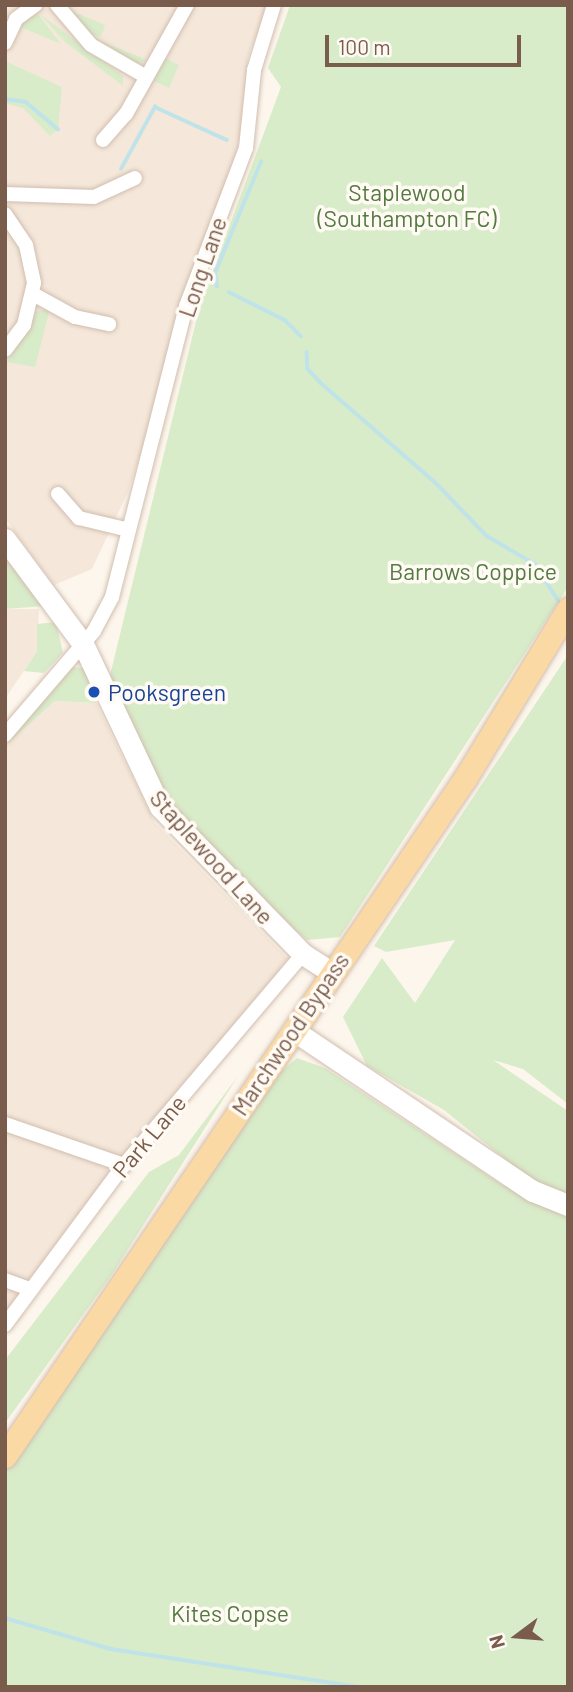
<!DOCTYPE html>
<style>
body{margin:0}
#map{position:relative;width:573px;height:1692px;overflow:hidden;background:#fdf6ec;font-family:Barlow,sans-serif}
div>[style]{position:absolute}
[style*='--x']{left:calc(var(--x)*1px);top:calc(var(--y)*1px);width:calc(var(--w)*1px);rotate:calc(var(--a)*1deg)}
.residential>*{inset:0;background:#f5e8da}
.green>*{inset:0;background:#d8ecc9}
.stream>*{height:3.5px;margin:-1.75px;padding:0 1.75px;transform-origin:1.75px;border-radius:1.75px;background:#bfe3e8}
.roads{filter:drop-shadow(0 0 2px #d1beb0) drop-shadow(0 0 2px #d1beb0)}
.street>*{height:14px;margin:-7px;padding:0 7px;transform-origin:7px;border-radius:7px;background:#fff}
.secondary>*{height:21px;margin:-10.5px;padding:0 10.5px;transform-origin:10.5px;border-radius:10.5px;background:#fff}
.primary>*{height:23px;margin:-11.5px;padding:0 11.5px;transform-origin:11.5px;border-radius:11.5px;background:#fbd9a5}
.dots>*{width:19px;height:19px;translate:-50% -50%;box-sizing:border-box;border:4px solid #fffaf3;border-radius:50%}
span{translate:-50% -50%;white-space:nowrap;text-align:center;line-height:1.15;-webkit-text-stroke:7px #fffaf3;paint-order:stroke}
.park-label{font-size:23px;color:#537a41}
.street-label{font-size:23px;color:#7a5c4d}
.transit-label{font-size:23px;color:#164399}
.left{translate:0 -50%;text-align:left}
.frame{position:absolute;inset:0;border:7px solid #7a5c4d;pointer-events:none}
.north{position:absolute;left:482px;top:1601px;width:70px;height:70px;-webkit-text-stroke:5px #fffaf3;paint-order:stroke;rotate:254deg;font-size:19px;font-weight:700;line-height:28px;text-align:center;color:#7a5c4d}
.north::after{content:'';display:block;margin:auto;width:24px;height:32px;background:#7a5c4d;clip-path:polygon(50% 0,100% 100%,50% 72%,0 100%)}
.scale{position:absolute;left:325px;top:35px;width:196px;height:32px;box-sizing:border-box;border:4px solid #7a5c4d;border-top:0;padding-left:9px;font-size:21px;line-height:24px;white-space:nowrap;color:#7a5c4d;-webkit-text-stroke:5px #fffaf3;paint-order:stroke}
</style>
<div id="map">
<div class="residential">
<i style="clip-path:polygon(5px 5px,268px 5px,248px 57px,241px 136px,218px 218px,128px 492px,92px 569px,54px 585px,5px 518px)"></i>
<i style="clip-path:polygon(5px 609px,39px 609px,37px 651px,5px 699px)"></i>
<i style="clip-path:polygon(55px 701px,96px 703px,155px 823px,288px 959px,5px 1320px,5px 746px)"></i>
</div>
<div class="green">
<i style="clip-path:polygon(290px 5px,568px 5px,568px 587px,340px 937px,307px 940px,222px 869px,155px 780px,107px 688px,200px 305px,281px 87px,268px 68px)"></i>
<i style="clip-path:polygon(70px 10px,105px 25px,101px 37px,86px 32px)"></i>
<i style="clip-path:polygon(37px 13px,61px 44px,18px 26px)"></i>
<i style="clip-path:polygon(40px 14px,123px 76px,123px 86px,65px 42px)"></i>
<i style="clip-path:polygon(84px 34px,147px 60px,137px 64px)"></i>
<i style="clip-path:polygon(163px 57px,179px 65px,169px 88px,150px 79px)"></i>
<i style="clip-path:polygon(5px 61px,62px 87px,58px 129px,50px 136px,23px 108px,5px 103px)"></i>
<i style="clip-path:polygon(50px 309px,35px 367px,7px 362px,37px 311px)"></i>
<i style="clip-path:polygon(5px 550px,46px 606px,5px 609px)"></i>
<i style="clip-path:polygon(56px 622px,63px 653px,44px 673px,24px 671px,37px 651px,37px 624px)"></i>
<i style="clip-path:polygon(568px 655px,568px 1104px,523px 1069px,493px 1060px,568px 1111px,568px 1197px,536px 1184px,444px 1110px,367px 1066px,343px 1017px,382px 958px,415px 1003px,455px 940px,386px 952px,374px 946px)"></i>
<i style="clip-path:polygon(71px 667px,84px 668px,96px 703px,55px 701px,5px 746px)"></i>
<i style="clip-path:polygon(297px 1058px,325px 1068px,501px 1184px,568px 1214px,568px 1687px,5px 1687px,5px 1472px,269px 1082px)"></i>
<i style="clip-path:polygon(238px 1076px,111px 1276px,5px 1423px,5px 1360px,149px 1172px,179px 1155px)"></i>
</div>
<div class="stream">
<i style="--x:5;--y:99;--w:21;--a:8"></i>
<i style="--x:26;--y:102;--w:42;--a:40.2"></i>
<i style="--x:121;--y:169;--w:71;--a:-61.3"></i>
<i style="--x:155;--y:107;--w:79;--a:24.6"></i>
<i style="--x:217;--y:287;--w:14;--a:-98"></i>
<i style="--x:215;--y:273;--w:120;--a:-67.5"></i>
<i style="--x:229;--y:292;--w:63;--a:26.6"></i>
<i style="--x:285;--y:320;--w:23;--a:45"></i>
<i style="--x:307;--y:352;--w:17;--a:87"></i>
<i style="--x:308;--y:369;--w:19;--a:47"></i>
<i style="--x:321;--y:383;--w:152;--a:41"></i>
<i style="--x:436;--y:483;--w:74;--a:46.1"></i>
<i style="--x:487;--y:536;--w:56;--a:30.3"></i>
<i style="--x:535;--y:564;--w:46;--a:57.3"></i>
<i style="--x:5;--y:1618;--w:110;--a:16.3"></i>
<i style="--x:111;--y:1649;--w:252;--a:8.7"></i>
</div>
<div class="roads">
<div class="street">
<i style="--x:57;--y:5;--w:52;--a:49.6"></i>
<i style="--x:91;--y:45;--w:60;--a:30"></i>
<i style="--x:5;--y:43;--w:26;--a:-65"></i>
<i style="--x:16;--y:19;--w:24;--a:-36"></i>
<i style="--x:103;--y:140;--w:35;--a:-49"></i>
<i style="--x:126;--y:114;--w:125;--a:-60.8"></i>
<i style="--x:5;--y:194;--w:89;--a:1.9"></i>
<i style="--x:94;--y:197;--w:45;--a:-24.9"></i>
<i style="--x:5;--y:214;--w:37;--a:56"></i>
<i style="--x:26;--y:245;--w:39;--a:78"></i>
<i style="--x:34;--y:283;--w:43;--a:103.4"></i>
<i style="--x:24;--y:325;--w:31;--a:127"></i>
<i style="--x:33;--y:294;--w:48;--a:28.7"></i>
<i style="--x:75;--y:317;--w:35;--a:12"></i>
<i style="--x:58;--y:494;--w:32;--a:49"></i>
<i style="--x:79;--y:518;--w:51;--a:13.5"></i>
<i style="--x:5;--y:735;--w:137;--a:-49.4"></i>
<i style="--x:94;--y:631;--w:38;--a:-62"></i>
<i style="--x:112;--y:597;--w:300;--a:-75.7"></i>
<i style="--x:186;--y:306;--w:169;--a:-69.2"></i>
<i style="--x:246;--y:148;--w:78;--a:-84.1"></i>
<i style="--x:254;--y:70;--w:68;--a:-72.9"></i>
<i style="--x:5;--y:1124;--w:126;--a:19"></i>
<i style="--x:5;--y:1280;--w:27;--a:20"></i>
<i style="--x:5;--y:1325;--w:199;--a:-53.4"></i>
<i style="--x:124;--y:1165;--w:277;--a:-49.7"></i>
</div>
<div class="secondary">
<i style="--x:5;--y:539;--w:131;--a:53.4"></i>
<i style="--x:83;--y:644;--w:180;--a:64.7"></i>
<i style="--x:160;--y:807;--w:205;--a:45.8"></i>
<i style="--x:303;--y:954;--w:35;--a:33"></i>
<i style="--x:293;--y:1030;--w:289;--a:33.9"></i>
<i style="--x:533;--y:1191;--w:38;--a:22"></i>
</div>
<div class="primary">
<i style="--x:5;--y:1456;--w:821;--a:-55.83"></i>
<i style="--x:466;--y:777;--w:197;--a:-58.7"></i>
</div>
</div>
<div class="dots">
<i style="left:94px;top:692px;background:#1a4fb4"></i>
</div>
<div class="park-label">
<span style="left:407px;top:205px">Staplewood<br>(Southampton FC)</span>
<span style="left:473px;top:571px">Barrows Coppice</span>
<span style="left:230px;top:1613px">Kites Copse</span>
</div>
<div class="street-label">
<span style="left:202px;top:267px;rotate:-71deg">Long Lane</span>
<span style="left:212px;top:857px;rotate:48deg">Staplewood Lane</span>
<span style="left:290px;top:1034px;rotate:-56deg">Marchwood Bypass</span>
<span style="left:149px;top:1136px;rotate:-50deg">Park Lane</span>
</div>
<div class="transit-label">
<span class="left" style="left:108px;top:692px">Pooksgreen</span>
</div>
<div class="frame"></div>
<div class="north">N</div>
<div class="scale">100 m</div>
</div>
